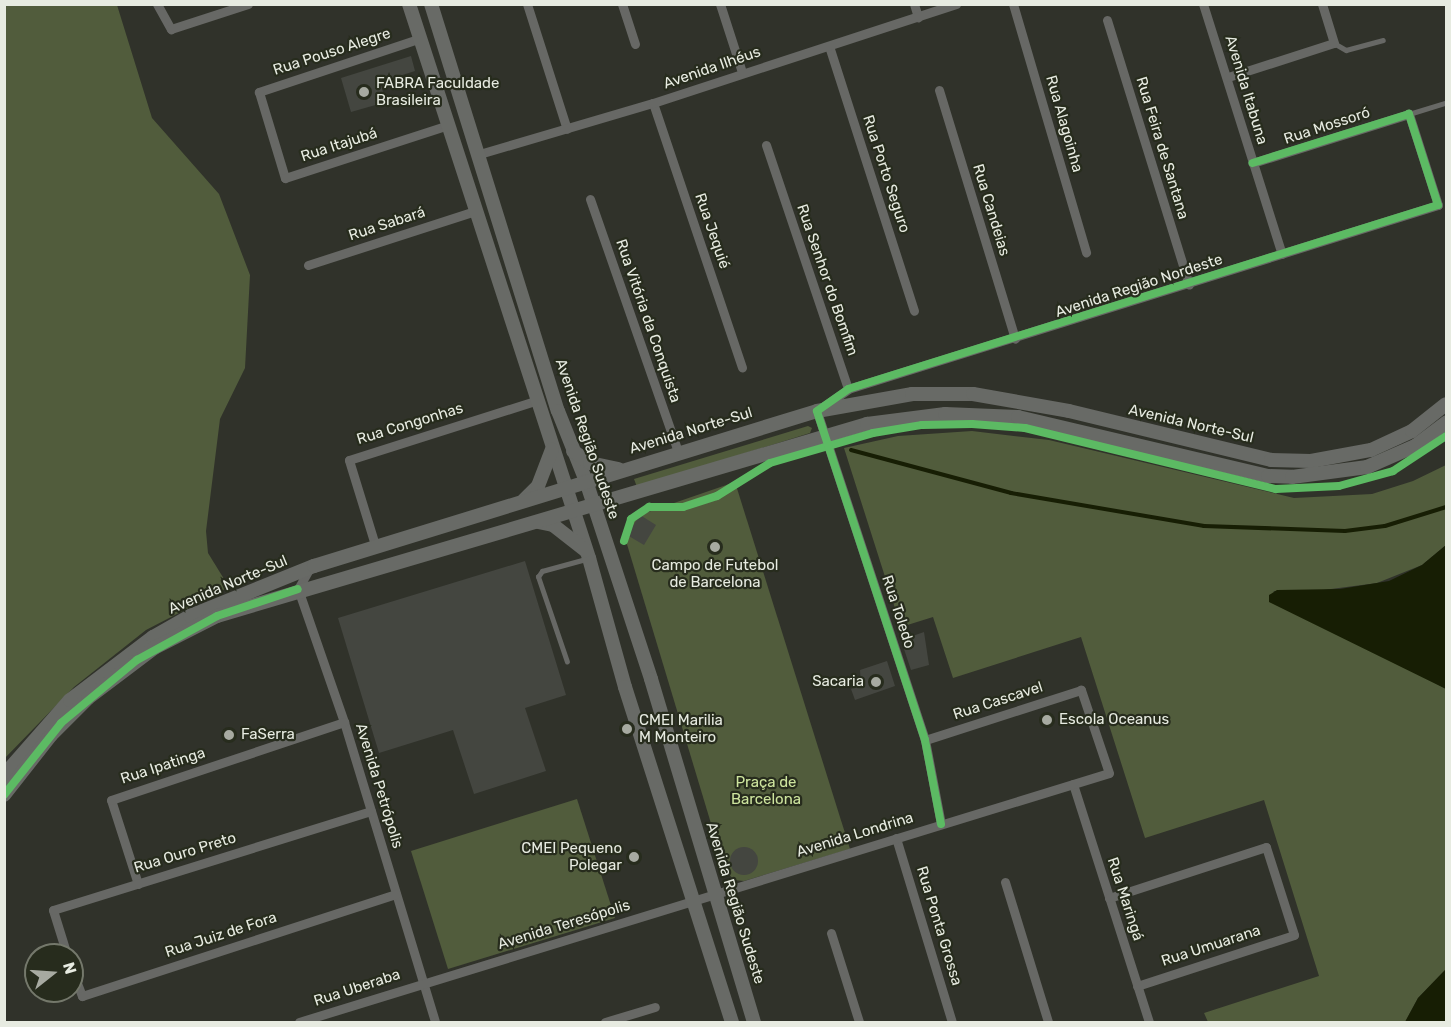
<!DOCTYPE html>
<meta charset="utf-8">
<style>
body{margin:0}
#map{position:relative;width:1451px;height:1027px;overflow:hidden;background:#30322a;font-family:Rubik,sans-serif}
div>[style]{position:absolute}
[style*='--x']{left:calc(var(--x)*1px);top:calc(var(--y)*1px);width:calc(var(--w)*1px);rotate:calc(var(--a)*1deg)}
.green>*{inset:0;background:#515c3c}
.water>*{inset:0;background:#171e04}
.stream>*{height:4px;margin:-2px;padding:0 2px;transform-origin:2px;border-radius:2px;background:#171e04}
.building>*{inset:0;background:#444640}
.round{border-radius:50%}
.lane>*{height:4.5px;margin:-2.25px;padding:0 2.25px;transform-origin:2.25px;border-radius:2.25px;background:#676865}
.street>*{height:9px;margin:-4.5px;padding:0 4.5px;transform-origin:4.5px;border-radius:4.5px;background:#676865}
.secondary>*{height:14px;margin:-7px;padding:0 7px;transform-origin:7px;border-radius:7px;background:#686a66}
.cycleway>*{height:8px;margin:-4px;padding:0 4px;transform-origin:4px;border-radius:4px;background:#5cba63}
.dots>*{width:16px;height:16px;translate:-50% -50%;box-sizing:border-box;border:3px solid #272c1d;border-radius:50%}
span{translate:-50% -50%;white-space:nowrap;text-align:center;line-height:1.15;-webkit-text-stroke:4.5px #272c1d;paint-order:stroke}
.street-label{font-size:15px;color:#e7ebe1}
.poi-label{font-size:15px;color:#e7ebe1}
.left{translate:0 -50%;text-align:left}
.right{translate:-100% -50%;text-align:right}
.park-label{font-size:15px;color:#cde49e}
.frame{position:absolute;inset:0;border:6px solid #e7ebe1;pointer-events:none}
.north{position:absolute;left:24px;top:943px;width:60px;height:60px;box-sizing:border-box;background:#272c1d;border:2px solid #74786b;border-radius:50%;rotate:73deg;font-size:16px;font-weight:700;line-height:24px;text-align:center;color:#e7ebe1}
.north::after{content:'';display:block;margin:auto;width:21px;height:27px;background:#a7aaa1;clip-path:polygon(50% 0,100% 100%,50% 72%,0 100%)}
</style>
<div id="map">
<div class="green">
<i style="clip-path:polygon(5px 5px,117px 5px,152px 118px,219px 194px,250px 275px,245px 368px,220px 419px,206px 531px,208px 553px,229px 587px,146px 630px,74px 687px,5px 758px)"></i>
<i style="clip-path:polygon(808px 426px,812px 428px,810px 433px,637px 487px,634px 479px)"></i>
<i style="clip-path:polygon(972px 431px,1049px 440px,1294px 498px,1372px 494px,1413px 481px,1446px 465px,1446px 545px,1422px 565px,1377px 583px,1316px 591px,1273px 591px,1446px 689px,1446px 969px,1418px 998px,1405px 1022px,1208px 1022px,1204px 1013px,1319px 976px,1264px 800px,1145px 838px,1081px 637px,953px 678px,933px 617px,901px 627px,844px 448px,898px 436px)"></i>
<i style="clip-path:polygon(735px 482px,850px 849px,744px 881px,734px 880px,725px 870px,626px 541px,633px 522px,645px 513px)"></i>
<i style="clip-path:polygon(577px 799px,615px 918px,448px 969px,411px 851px)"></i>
</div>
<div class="water">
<i style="clip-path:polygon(1446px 545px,1446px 689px,1269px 602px,1269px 595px,1277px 590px,1340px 589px,1389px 581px,1422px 565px)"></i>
<i style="clip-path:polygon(1446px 969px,1446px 1022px,1405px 1022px,1418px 998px)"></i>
</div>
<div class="stream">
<i style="--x:4;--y:423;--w:21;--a:90"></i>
<i style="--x:851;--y:450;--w:166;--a:15"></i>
<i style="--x:1011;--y:493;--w:196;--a:9.7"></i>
<i style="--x:1204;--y:526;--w:141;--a:2"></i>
<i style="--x:1345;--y:531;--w:40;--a:-7.1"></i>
<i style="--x:1385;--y:526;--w:64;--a:-17.3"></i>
</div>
<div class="building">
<i style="clip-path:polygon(411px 56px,415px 71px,380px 82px,386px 102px,351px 112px,341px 78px)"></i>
<i style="clip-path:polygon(640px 515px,656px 525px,644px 545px,627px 535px)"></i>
<i style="clip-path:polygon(525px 561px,566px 695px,525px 708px,546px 771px,474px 794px,453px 730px,379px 753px,338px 618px)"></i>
<i style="clip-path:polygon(924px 632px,929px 665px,911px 670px,901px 640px)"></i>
<i style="clip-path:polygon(887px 661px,895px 686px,855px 700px,851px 689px,861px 685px,860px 670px)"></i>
<i class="round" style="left:730px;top:847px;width:28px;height:28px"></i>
</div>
<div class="lane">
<i style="--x:1334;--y:43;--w:14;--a:30"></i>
<i style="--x:1346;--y:50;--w:38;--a:-15"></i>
<i style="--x:1409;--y:114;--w:39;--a:-17"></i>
<i style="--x:567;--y:662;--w:90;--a:-108.8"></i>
<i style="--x:538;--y:577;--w:7;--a:-56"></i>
<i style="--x:542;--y:571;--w:46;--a:-15.3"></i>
</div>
<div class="street">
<i style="--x:157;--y:4;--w:29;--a:61"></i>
<i style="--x:171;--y:29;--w:81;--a:-18"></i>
<i style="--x:527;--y:4;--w:131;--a:72.3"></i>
<i style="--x:622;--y:4;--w:42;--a:72"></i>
<i style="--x:720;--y:4;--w:71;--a:72.1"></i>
<i style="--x:914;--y:4;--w:14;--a:73"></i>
<i style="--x:1013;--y:4;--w:259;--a:73.6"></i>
<i style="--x:1203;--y:4;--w:262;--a:72.5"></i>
<i style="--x:1107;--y:20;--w:277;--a:72.8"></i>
<i style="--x:421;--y:38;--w:171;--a:161.6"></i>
<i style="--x:259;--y:92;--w:90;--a:73.2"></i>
<i style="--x:285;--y:178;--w:171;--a:-18"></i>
<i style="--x:829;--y:46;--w:278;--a:72.2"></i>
<i style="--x:1228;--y:77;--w:111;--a:-17.8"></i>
<i style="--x:1334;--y:43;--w:41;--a:-107.1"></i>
<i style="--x:939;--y:90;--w:260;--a:73"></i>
<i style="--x:653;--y:103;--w:279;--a:71.4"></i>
<i style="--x:766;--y:145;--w:257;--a:71.4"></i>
<i style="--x:476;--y:155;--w:184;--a:-16.4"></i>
<i style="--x:653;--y:103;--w:319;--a:-18.1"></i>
<i style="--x:590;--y:199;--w:268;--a:70.8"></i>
<i style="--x:308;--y:265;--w:176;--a:-17.9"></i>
<i style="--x:376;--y:548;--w:92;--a:-107.1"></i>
<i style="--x:349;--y:460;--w:195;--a:-17.6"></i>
<i style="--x:308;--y:571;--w:21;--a:119"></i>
<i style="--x:298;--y:589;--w:141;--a:70.9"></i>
<i style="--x:344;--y:722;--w:313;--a:73.1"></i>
<i style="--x:1073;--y:784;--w:250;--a:72.3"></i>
<i style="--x:941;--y:824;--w:86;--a:-100.8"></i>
<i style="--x:925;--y:740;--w:346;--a:-108.2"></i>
<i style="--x:817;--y:411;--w:38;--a:-35"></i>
<i style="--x:848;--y:389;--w:618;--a:-17.32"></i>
<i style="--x:1438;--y:205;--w:96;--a:-107.7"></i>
<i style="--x:1409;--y:114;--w:164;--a:162.6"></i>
<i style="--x:896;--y:838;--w:192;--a:73.1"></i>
<i style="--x:1005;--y:882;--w:146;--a:72.9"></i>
<i style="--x:138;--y:884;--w:88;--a:-107.8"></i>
<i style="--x:111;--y:800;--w:246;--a:-18.5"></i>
<i style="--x:1109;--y:898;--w:165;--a:-18"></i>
<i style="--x:1266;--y:847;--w:92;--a:72.3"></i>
<i style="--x:1294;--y:935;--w:165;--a:162"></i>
<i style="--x:831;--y:933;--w:93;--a:72.5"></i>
<i style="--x:67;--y:955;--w:47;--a:-107.3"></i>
<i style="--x:53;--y:910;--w:333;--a:-17.3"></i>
<i style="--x:72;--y:970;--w:28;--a:69"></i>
<i style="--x:82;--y:996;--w:330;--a:-18"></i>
<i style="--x:299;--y:1022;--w:847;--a:-17.09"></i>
<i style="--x:1109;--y:773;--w:88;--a:-108.6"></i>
<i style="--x:1081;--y:690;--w:164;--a:162.2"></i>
<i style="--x:605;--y:1022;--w:52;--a:-16.7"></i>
</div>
<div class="secondary">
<i style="--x:409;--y:4;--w:583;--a:72"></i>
<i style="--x:589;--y:558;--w:134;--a:74.4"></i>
<i style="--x:625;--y:687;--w:352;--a:72.3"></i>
<i style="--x:431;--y:4;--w:426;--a:72.7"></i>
<i style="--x:558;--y:411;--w:75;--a:68.2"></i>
<i style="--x:586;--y:481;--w:208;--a:71.8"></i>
<i style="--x:651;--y:679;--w:358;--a:73.3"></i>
<i style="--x:573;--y:451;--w:21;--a:35"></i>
<i style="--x:590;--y:463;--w:29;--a:12"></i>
<i style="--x:524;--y:500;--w:20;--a:-45"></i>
<i style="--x:538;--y:486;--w:39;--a:-69"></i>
<i style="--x:538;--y:522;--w:15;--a:11"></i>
<i style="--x:553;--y:525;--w:41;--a:38"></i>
<i style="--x:4;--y:775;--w:100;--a:-48.7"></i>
<i style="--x:70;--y:700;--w:104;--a:-37.2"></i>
<i style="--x:153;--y:637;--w:43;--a:-29.6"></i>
<i style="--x:190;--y:616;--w:134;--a:-22"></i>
<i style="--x:314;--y:566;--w:526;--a:-17.13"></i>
<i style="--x:817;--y:411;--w:97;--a:-10.1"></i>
<i style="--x:912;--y:394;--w:61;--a:0"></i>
<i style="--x:973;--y:394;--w:97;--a:10"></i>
<i style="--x:1069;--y:411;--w:208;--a:13.6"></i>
<i style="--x:1271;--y:460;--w:40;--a:1.4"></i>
<i style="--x:1311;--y:461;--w:61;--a:-10.4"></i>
<i style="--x:1371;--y:450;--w:45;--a:-24.9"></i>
<i style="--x:1412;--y:431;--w:43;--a:-38.5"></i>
<i style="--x:4;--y:795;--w:76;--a:-51.9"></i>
<i style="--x:51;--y:735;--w:52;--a:-45"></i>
<i style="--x:88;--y:698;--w:83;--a:-37.1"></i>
<i style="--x:154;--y:648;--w:71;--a:-26.9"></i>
<i style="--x:217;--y:616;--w:678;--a:-16.46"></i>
<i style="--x:867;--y:424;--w:79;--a:-7.3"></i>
<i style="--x:945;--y:414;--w:73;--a:2.4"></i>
<i style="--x:1018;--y:417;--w:257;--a:13.3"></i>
<i style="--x:1268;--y:476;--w:24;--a:2"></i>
<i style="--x:1292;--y:477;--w:76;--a:-7.6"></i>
<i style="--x:1367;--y:467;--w:52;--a:-23.6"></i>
<i style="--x:1415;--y:446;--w:39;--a:-37"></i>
</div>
<div class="cycleway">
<i style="--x:624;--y:541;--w:23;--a:-72"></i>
<i style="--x:631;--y:519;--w:22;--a:-34"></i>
<i style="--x:649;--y:507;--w:34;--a:0"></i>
<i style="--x:683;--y:507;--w:36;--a:-18"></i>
<i style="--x:717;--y:496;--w:62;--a:-31.9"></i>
<i style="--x:770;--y:463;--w:107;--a:-16.2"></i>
<i style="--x:873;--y:433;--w:50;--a:-9.3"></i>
<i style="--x:922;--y:425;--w:50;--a:-1.1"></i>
<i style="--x:972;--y:424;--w:53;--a:4.3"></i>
<i style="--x:1025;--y:428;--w:258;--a:13.7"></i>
<i style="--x:1276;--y:489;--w:63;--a:-2.7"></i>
<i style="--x:1339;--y:486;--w:56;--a:-15.5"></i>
<i style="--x:1393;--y:471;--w:64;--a:-33.4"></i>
<i style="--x:4;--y:795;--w:92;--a:-51.6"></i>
<i style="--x:61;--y:723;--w:99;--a:-39.7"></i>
<i style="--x:137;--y:660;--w:91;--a:-28.8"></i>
<i style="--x:217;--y:616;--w:85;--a:-18.4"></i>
<i style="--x:941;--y:824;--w:86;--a:-100.8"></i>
<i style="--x:925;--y:740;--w:346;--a:-108.2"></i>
<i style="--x:817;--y:411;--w:38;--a:-35"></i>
<i style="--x:848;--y:389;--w:618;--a:-17.32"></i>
<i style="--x:1438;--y:205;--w:96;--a:-107.7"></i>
<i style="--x:1409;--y:114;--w:164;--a:162.6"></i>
</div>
<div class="dots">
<i style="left:364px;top:92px;background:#a7aaa1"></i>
<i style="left:715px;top:547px;background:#a7aaa1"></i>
<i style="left:876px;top:682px;background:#a7aaa1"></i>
<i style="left:1047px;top:720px;background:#a7aaa1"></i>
<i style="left:627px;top:729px;background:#a7aaa1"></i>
<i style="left:229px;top:735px;background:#a7aaa1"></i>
<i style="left:634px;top:857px;background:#a7aaa1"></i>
</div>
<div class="street-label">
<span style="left:332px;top:52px;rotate:-18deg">Rua Pouso Alegre</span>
<span style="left:712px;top:68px;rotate:-19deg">Avenida Ilhéus</span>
<span style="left:1246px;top:90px;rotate:73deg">Avenida Itabuna</span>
<span style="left:1064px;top:124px;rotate:74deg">Rua Alagoinha</span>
<span style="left:1327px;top:126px;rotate:-18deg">Rua Mossoró</span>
<span style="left:339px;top:145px;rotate:-18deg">Rua Itajubá</span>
<span style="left:1162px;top:148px;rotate:73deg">Rua Feira de Santana</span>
<span style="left:886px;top:174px;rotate:72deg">Rua Porto Seguro</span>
<span style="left:991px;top:210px;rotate:73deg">Rua Candeias</span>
<span style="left:387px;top:224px;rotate:-18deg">Rua Sabará</span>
<span style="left:712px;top:231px;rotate:71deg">Rua Jequié</span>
<span style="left:827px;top:280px;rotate:71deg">Rua Senhor do Bomfim</span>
<span style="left:1139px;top:286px;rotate:-18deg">Avenida Região Nordeste</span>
<span style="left:648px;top:321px;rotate:71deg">Rua Vitória da Conquista</span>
<span style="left:410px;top:424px;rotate:-17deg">Rua Congonhas</span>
<span style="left:1191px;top:424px;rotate:13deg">Avenida Norte-Sul</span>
<span style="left:691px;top:431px;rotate:-17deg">Avenida Norte-Sul</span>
<span style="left:587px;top:439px;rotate:71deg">Avenida Região Sudeste</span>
<span style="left:228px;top:585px;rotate:-23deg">Avenida Norte-Sul</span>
<span style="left:898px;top:612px;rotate:72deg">Rua Toledo</span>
<span style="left:998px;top:701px;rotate:-18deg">Rua Cascavel</span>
<span style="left:163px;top:766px;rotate:-18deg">Rua Ipatinga</span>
<span style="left:379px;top:786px;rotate:73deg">Avenida Petrópolis</span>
<span style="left:855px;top:835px;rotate:-17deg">Avenida Londrina</span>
<span style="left:185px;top:853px;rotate:-17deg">Rua Ouro Preto</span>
<span style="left:1125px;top:899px;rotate:72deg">Rua Maringá</span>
<span style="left:735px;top:903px;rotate:73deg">Avenida Região Sudeste</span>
<span style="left:564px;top:925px;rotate:-17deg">Avenida Teresópolis</span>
<span style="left:939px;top:926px;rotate:73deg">Rua Ponta Grossa</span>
<span style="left:221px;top:935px;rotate:-18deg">Rua Juiz de Fora</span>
<span style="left:1211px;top:946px;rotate:-18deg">Rua Umuarana</span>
<span style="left:357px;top:988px;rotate:-18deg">Rua Uberaba</span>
</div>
<div class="poi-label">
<span class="left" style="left:376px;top:92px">FABRA Faculdade<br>Brasileira</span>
<span style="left:715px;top:574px">Campo de Futebol<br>de Barcelona</span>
<span class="right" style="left:864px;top:682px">Sacaria</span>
<span class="left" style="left:639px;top:729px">CMEI Marilia<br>M Monteiro</span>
<span class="left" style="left:1059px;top:720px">Escola Oceanus</span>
<span class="left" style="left:241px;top:735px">FaSerra</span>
<span class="right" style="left:622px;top:857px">CMEI Pequeno<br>Polegar</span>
</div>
<div class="park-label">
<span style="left:766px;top:791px">Praça de<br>Barcelona</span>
</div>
<div class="frame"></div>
<div class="north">N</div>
</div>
